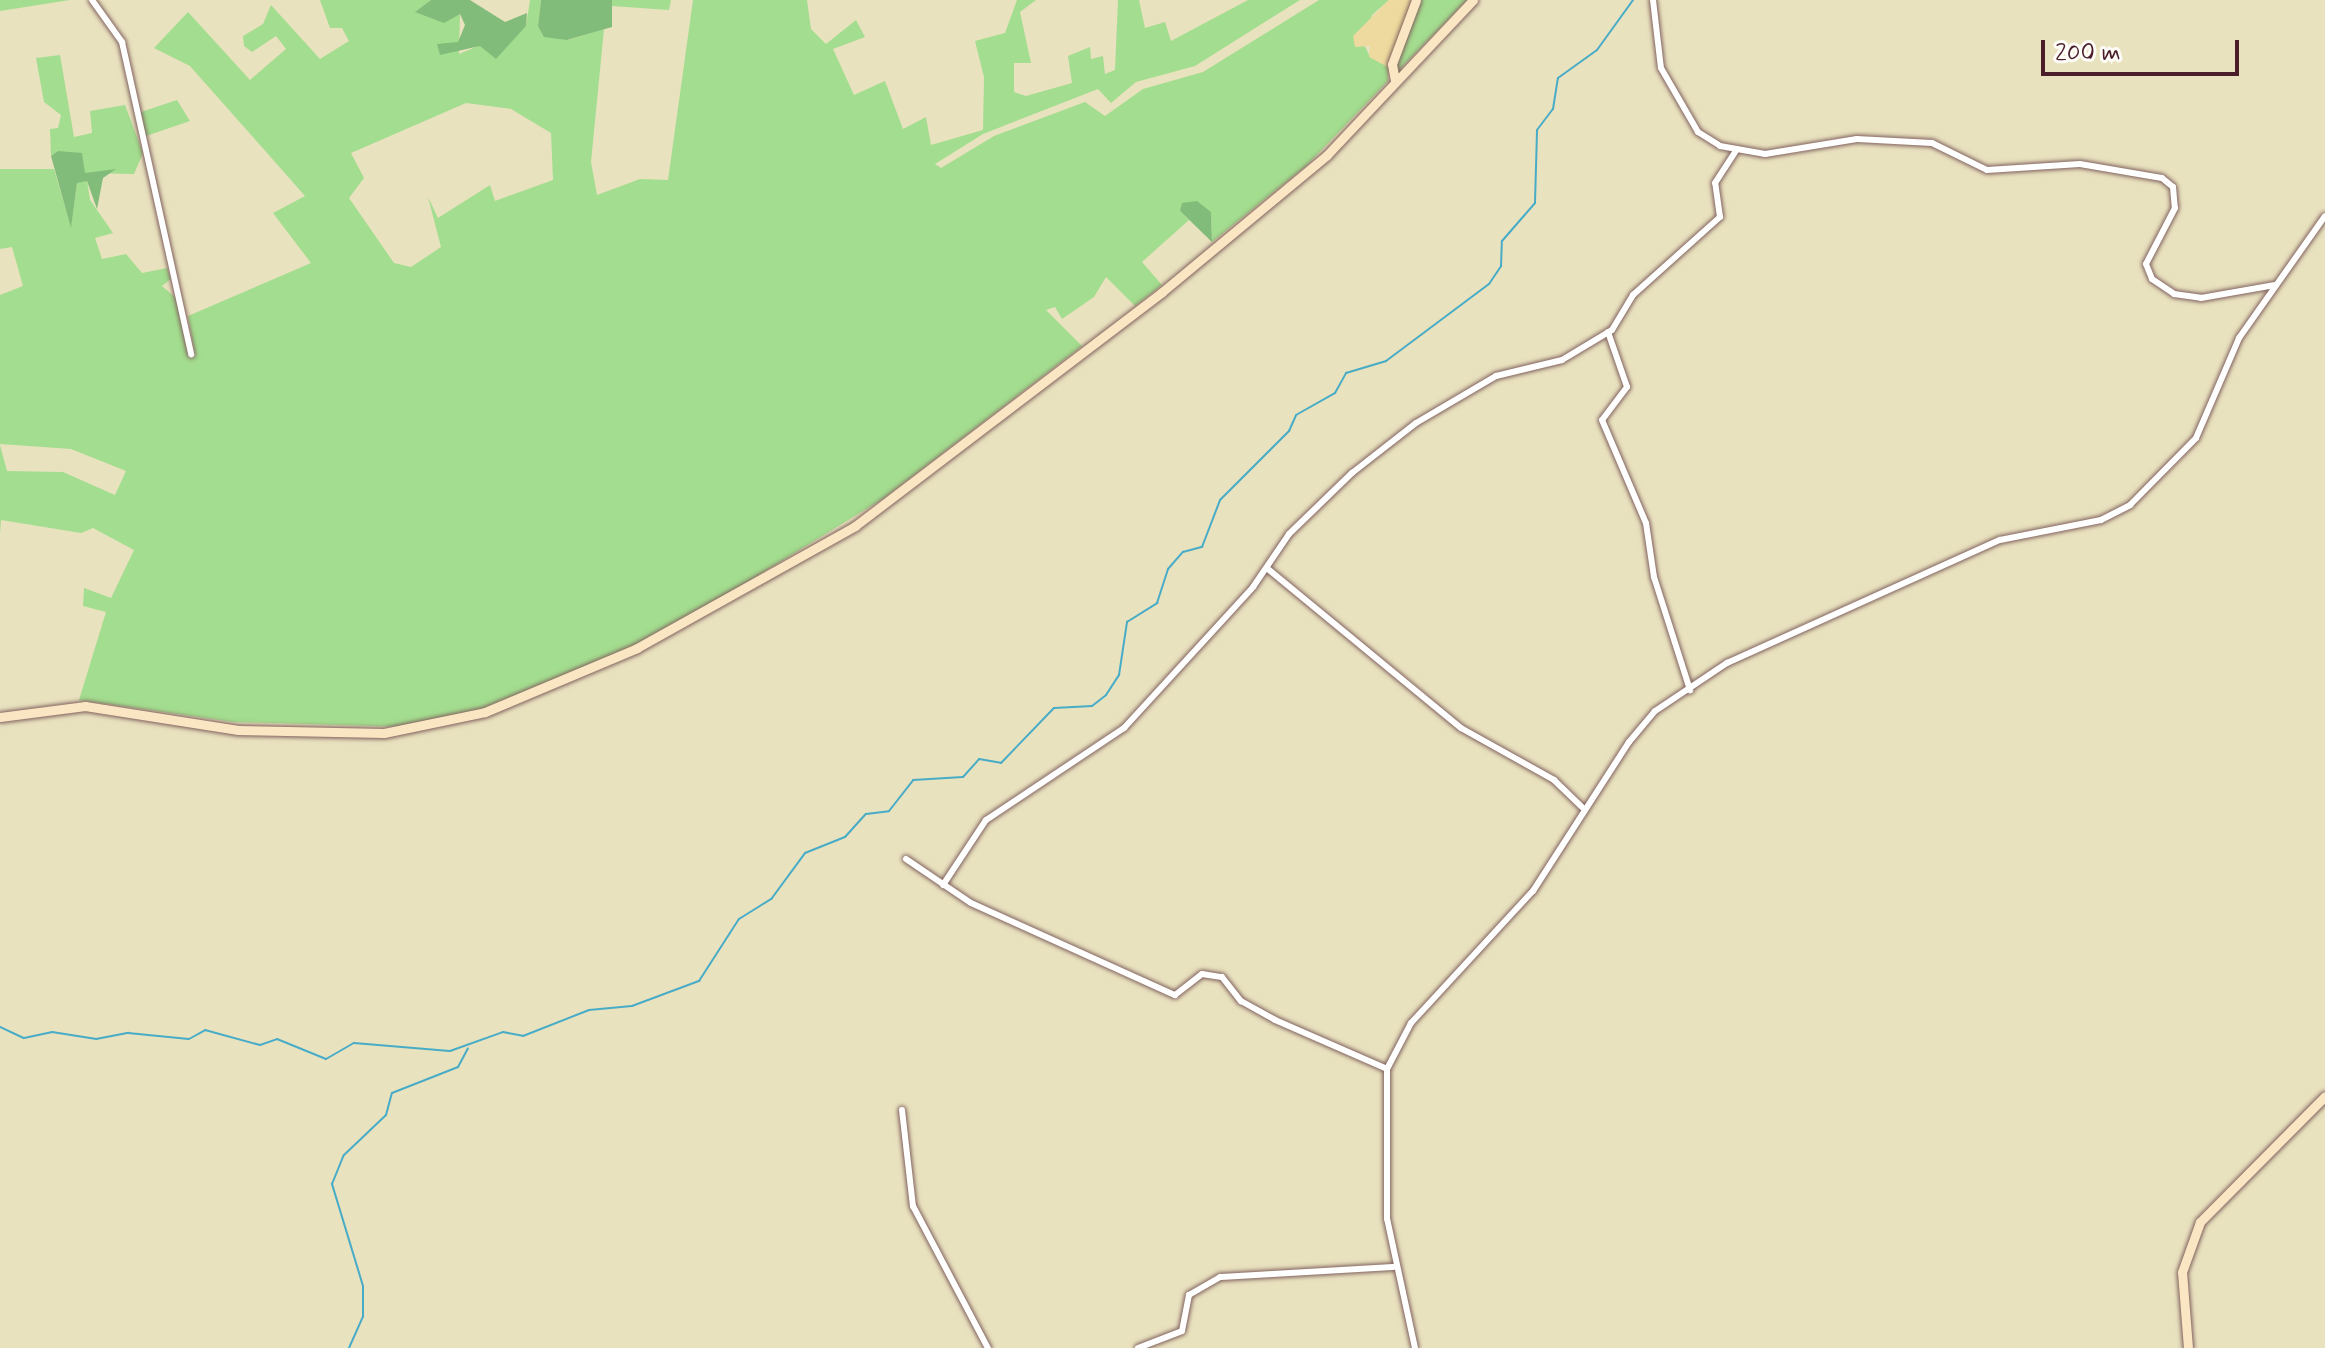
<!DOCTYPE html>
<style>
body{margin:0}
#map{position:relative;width:2325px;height:1348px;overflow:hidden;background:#e9e2bf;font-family:Mynerve,sans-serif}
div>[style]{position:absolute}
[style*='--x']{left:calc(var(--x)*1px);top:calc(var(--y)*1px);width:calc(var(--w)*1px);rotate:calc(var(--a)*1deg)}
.green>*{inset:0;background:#a3dd8f}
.forest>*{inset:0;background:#82bc7a}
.sand>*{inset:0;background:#eeda9e}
.stream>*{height:2px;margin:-1px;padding:0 1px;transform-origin:1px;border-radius:1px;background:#48acc7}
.roads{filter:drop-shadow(0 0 2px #82635f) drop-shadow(0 0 2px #82635f)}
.street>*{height:6px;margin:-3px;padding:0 3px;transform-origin:3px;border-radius:3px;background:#fff}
.secondary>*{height:9px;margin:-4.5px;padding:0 4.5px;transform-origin:4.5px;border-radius:4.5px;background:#fbe6c4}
span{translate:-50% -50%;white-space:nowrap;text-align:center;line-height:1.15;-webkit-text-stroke:8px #fdfcf7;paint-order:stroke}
.scale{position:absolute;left:2041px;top:40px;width:198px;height:36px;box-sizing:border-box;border:4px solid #4a1f2b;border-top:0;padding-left:10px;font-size:24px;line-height:28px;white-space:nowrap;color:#4a1f2b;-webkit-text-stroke:6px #fdfcf7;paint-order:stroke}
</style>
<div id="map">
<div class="green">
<i style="clip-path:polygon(0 0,70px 0,0 11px)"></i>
<i style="clip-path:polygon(evenodd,320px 0,431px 0,416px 12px,460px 14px,459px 54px,526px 26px,530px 0,541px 0,538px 26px,568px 40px,604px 29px,591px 162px,597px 195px,640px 179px,668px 180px,693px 0,807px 0,811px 29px,826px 44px,856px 20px,865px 37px,833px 49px,854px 95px,885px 81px,903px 129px,926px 117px,931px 145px,983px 130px,984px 77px,975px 41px,1005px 33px,1017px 0,1036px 0,1020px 12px,1031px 63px,1014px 63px,1014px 92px,1026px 96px,1072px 83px,1068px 56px,1090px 47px,1091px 59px,1103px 56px,1105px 74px,1115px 70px,1118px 0,1139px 0,1145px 28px,1165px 22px,1171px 41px,1248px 0,1300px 0,1195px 66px,1136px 82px,1111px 103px,1098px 89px,983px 134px,935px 164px,941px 168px,994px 136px,1085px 102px,1105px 116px,1143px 89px,1203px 72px,1319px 0,1389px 0,1372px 15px,1363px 42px,1370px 57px,1388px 67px,1388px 81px,1306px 166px,1212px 242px,1211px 212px,1180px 211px,1189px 220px,1142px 262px,1162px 285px,1135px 306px,1106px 277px,1094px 297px,1062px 319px,1055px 307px,1046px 310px,1082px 346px,884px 498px,663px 634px,483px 711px,407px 727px,233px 722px,79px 700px,106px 612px,83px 606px,84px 588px,111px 598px,134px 550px,93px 528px,81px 533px,1px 520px,0 534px,0 445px,7px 471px,63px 472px,115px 495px,126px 471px,71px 449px,0 444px,0 295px,23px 286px,12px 247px,0 249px,0 169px,54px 169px,71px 227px,77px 183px,87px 180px,90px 200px,113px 233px,95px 238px,102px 259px,126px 254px,142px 273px,167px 268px,171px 279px,162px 286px,176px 298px,189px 357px,195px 355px,188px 316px,311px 263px,273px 213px,305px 196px,190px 66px,154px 48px,188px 12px,250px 80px,286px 49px,276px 36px,252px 52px,244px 46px,243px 36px,263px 24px,271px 5px,320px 59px,349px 41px,342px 28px,330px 28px,320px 0,466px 103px,511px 109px,551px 133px,553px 180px,495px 201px,490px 185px,438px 218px,428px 197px,441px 247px,411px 267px,394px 263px,349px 198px,364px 178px,351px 153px,466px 103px)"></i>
<i style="clip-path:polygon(612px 0,671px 0,669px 10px,612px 6px)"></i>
<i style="clip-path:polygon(1419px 0,1467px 0,1395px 74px,1396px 61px)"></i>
<i style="clip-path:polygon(60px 55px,74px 137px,92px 133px,90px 111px,125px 105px,143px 153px,134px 174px,85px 173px,58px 151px,51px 156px,50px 129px,58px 128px,61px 115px,44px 102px,36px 58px)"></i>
<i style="clip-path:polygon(177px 100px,190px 121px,146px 136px,138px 113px)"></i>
</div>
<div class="forest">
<i style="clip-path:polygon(431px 0,470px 0,505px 22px,527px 13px,526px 26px,496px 59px,480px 46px,440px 55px,437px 44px,458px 42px,465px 25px,460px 14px,444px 23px,415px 12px)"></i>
<i style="clip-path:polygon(541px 0,612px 0,612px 27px,567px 40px,544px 37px,538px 26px)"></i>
<i style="clip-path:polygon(58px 151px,82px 153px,85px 173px,116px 169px,103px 178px,97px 209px,87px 181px,77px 183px,71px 228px,51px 156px)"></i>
<i style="clip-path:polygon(1197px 201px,1211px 212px,1212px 242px,1180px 211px,1182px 203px)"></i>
</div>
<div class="sand">
<i style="clip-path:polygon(1389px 0,1412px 0,1388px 67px,1369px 57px,1370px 46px,1355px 47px,1353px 36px)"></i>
</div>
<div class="stream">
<i style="--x:0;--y:1027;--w:26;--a:25"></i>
<i style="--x:24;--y:1038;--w:29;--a:-12"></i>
<i style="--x:52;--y:1032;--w:45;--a:9"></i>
<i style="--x:96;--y:1039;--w:33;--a:-11"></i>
<i style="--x:128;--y:1033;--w:61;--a:5.6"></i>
<i style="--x:189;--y:1039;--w:18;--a:-29"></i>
<i style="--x:205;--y:1030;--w:57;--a:15.3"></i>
<i style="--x:260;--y:1045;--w:18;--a:-19"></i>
<i style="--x:277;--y:1039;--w:53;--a:22.2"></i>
<i style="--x:326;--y:1059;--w:32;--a:-30"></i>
<i style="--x:354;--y:1043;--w:96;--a:4.8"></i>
<i style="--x:450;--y:1051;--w:56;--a:-19.7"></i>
<i style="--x:503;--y:1032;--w:20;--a:11"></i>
<i style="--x:523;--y:1036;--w:71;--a:-21.5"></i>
<i style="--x:589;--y:1010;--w:43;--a:-5.3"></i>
<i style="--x:632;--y:1006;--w:72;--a:-20.5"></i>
<i style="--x:699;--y:981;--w:74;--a:-57.2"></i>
<i style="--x:739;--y:919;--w:39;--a:-32"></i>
<i style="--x:772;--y:898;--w:56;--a:-53.7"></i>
<i style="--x:805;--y:853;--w:43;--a:-21.8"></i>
<i style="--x:845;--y:837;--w:31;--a:-48"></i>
<i style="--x:866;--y:814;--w:23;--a:-7"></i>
<i style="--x:889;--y:811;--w:39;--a:-52"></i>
<i style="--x:913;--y:780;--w:50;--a:-3.4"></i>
<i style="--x:963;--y:777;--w:24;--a:-48"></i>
<i style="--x:979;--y:759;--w:22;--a:10"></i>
<i style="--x:1001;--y:763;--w:76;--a:-46.1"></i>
<i style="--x:1054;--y:708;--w:38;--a:-3"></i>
<i style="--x:1092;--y:706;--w:18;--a:-38"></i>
<i style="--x:1106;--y:695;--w:24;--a:-57"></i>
<i style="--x:1119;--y:675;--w:54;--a:-81.4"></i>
<i style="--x:1127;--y:622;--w:36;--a:-32"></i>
<i style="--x:1157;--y:603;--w:36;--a:-72"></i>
<i style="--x:1168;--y:569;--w:23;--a:-49"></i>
<i style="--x:1183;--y:552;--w:20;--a:-15"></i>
<i style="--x:1202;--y:547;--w:50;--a:-69"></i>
<i style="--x:1220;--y:500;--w:98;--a:-45"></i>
<i style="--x:1289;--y:431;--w:17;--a:-66"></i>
<i style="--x:1296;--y:415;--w:45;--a:-29.4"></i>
<i style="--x:1335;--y:393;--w:23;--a:-61"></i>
<i style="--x:1346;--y:373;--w:42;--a:-16.7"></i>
<i style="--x:1386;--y:361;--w:129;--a:-36.8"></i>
<i style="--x:1489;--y:284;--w:22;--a:-56"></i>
<i style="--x:1501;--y:266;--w:25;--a:-88"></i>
<i style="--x:1502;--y:241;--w:50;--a:-49"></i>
<i style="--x:1535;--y:203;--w:73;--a:-88.4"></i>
<i style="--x:1537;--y:130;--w:26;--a:-53"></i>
<i style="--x:1553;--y:109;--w:31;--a:-81"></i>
<i style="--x:1558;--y:78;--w:48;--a:-35.7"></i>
<i style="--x:1597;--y:50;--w:62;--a:-54.2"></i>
<i style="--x:349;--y:1348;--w:34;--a:-66"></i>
<i style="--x:363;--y:1317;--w:31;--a:-90"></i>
<i style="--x:363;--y:1286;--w:107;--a:-106.9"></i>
<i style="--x:332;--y:1184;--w:31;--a:-68"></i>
<i style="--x:344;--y:1155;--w:58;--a:-43.6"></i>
<i style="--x:386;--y:1115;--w:23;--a:-75"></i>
<i style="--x:392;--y:1093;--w:71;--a:-21.5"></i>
<i style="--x:458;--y:1067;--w:21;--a:-62"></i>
</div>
<div class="roads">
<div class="street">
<i style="--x:92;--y:0;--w:52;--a:54.5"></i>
<i style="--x:122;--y:42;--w:320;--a:77.5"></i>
<i style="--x:1653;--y:0;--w:68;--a:83.3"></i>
<i style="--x:1661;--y:68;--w:74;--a:60"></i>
<i style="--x:1698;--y:132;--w:26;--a:32"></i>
<i style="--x:1720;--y:146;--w:46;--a:10.1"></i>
<i style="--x:1765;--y:154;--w:93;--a:-9.3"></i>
<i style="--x:1857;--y:139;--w:75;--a:3.1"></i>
<i style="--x:1932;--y:143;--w:61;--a:26.1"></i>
<i style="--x:1987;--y:170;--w:93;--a:-3.7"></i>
<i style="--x:2080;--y:164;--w:83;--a:9.7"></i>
<i style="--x:2162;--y:178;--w:14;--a:39"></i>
<i style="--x:2173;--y:187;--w:21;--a:85"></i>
<i style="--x:2175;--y:208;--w:63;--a:117.4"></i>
<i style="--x:2146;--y:264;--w:16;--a:68"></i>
<i style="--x:2152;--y:279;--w:27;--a:34"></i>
<i style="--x:2174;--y:294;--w:27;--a:8"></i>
<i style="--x:2201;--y:298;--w:75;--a:-10"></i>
<i style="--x:1608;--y:332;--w:58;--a:70.9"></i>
<i style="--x:1627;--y:387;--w:41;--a:127.1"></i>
<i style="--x:1602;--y:420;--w:112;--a:66.9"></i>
<i style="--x:1646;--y:523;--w:55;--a:81.6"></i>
<i style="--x:1654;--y:577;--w:119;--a:72.3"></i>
<i style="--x:1268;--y:569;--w:250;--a:39.5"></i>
<i style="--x:1461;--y:728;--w:107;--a:29.2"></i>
<i style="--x:1554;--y:780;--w:39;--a:44"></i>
<i style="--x:906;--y:859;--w:78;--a:34.1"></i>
<i style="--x:971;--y:903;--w:224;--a:24.3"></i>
<i style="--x:1175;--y:995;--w:34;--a:-38"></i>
<i style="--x:1202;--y:974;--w:20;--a:9"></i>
<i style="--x:1222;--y:977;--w:31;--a:52"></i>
<i style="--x:1241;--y:1001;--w:39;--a:29"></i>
<i style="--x:1275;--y:1020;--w:122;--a:23.6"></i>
<i style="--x:943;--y:885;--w:78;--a:-56.5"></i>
<i style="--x:986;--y:820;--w:166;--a:-33.7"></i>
<i style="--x:1124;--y:728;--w:191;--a:-47.5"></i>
<i style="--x:1253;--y:587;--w:64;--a:-55.8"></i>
<i style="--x:1289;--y:534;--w:88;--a:-44.1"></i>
<i style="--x:1352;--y:473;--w:81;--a:-38"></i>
<i style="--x:1416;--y:423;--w:93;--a:-30.4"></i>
<i style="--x:1496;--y:376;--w:68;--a:-13.6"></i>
<i style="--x:1562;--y:360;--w:58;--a:-31"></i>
<i style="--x:1612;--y:330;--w:41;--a:-59"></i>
<i style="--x:1633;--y:295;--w:117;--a:-41.9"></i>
<i style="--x:1720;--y:217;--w:34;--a:-98"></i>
<i style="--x:1715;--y:183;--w:38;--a:-57"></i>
<i style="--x:902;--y:1110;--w:97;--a:83.5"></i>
<i style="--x:913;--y:1206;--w:161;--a:62.2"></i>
<i style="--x:1138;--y:1348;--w:47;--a:-21.1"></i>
<i style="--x:1182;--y:1331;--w:37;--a:-79"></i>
<i style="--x:1189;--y:1295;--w:36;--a:-30"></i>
<i style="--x:1220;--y:1277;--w:174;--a:-3.3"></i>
<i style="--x:1415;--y:1348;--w:132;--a:-102.2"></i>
<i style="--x:1387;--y:1219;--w:150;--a:-90"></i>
<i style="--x:1387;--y:1069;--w:52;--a:-62.4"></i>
<i style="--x:1411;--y:1023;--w:180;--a:-47.3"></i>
<i style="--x:1533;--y:891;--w:177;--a:-57.2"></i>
<i style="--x:1629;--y:742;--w:40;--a:-50"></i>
<i style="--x:1655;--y:711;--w:87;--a:-33.7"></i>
<i style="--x:1727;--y:663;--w:299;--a:-24.3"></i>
<i style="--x:2000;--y:540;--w:103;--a:-11.2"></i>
<i style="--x:2101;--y:520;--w:33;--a:-27"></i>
<i style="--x:2130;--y:505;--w:94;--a:-45.4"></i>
<i style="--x:2196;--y:438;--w:109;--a:-66.7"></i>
<i style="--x:2239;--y:338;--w:149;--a:-54.8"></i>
</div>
<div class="secondary">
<i style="--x:1395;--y:81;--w:17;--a:-100"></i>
<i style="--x:1392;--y:64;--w:68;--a:-69.4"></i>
<i style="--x:0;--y:717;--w:86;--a:-7.4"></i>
<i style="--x:85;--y:706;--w:155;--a:8.9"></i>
<i style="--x:238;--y:730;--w:146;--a:1.2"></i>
<i style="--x:384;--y:733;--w:103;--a:-11.7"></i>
<i style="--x:485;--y:712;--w:165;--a:-22.8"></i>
<i style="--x:637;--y:648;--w:250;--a:-29.2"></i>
<i style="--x:855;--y:526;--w:386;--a:-37.3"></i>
<i style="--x:1162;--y:292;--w:214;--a:-39.7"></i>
<i style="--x:1327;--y:155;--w:213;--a:-46.7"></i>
<i style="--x:2188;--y:1348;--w:76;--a:-94.5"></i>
<i style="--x:2182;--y:1272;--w:53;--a:-70.2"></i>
<i style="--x:2200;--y:1222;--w:177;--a:-45.2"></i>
</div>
</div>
<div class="scale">200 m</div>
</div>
